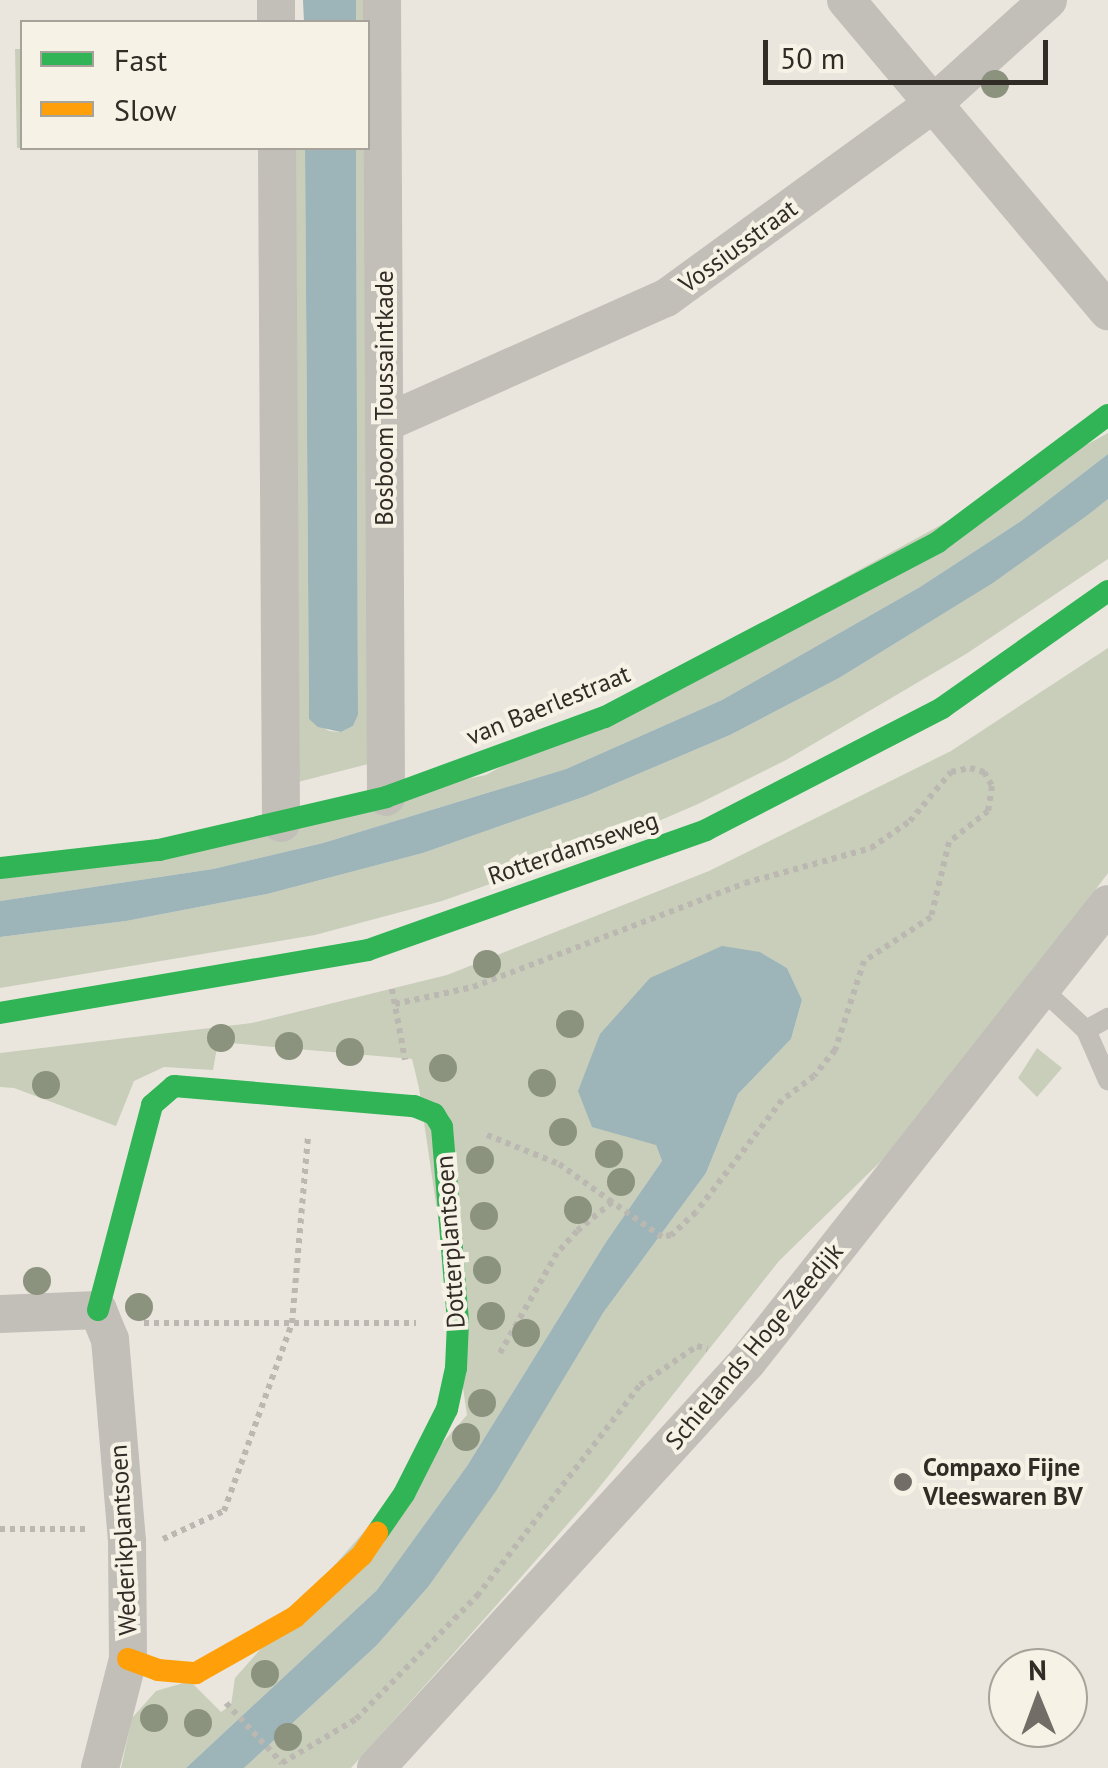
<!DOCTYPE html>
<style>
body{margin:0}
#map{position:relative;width:1108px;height:1768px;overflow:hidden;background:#eae6de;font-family:"PT Sans",sans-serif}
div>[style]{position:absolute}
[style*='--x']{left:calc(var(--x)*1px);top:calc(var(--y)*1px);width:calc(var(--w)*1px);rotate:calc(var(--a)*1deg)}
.green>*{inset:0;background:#c8ceba}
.water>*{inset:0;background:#9db4b8}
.path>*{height:6px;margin-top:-3px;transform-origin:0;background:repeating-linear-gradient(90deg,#bbb7b1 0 5px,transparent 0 10px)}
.lane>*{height:20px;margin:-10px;padding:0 10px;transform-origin:10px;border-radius:10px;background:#c2beb8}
.street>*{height:38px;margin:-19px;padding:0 19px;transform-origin:19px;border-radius:19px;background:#c2beb8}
.fast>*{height:22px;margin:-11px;padding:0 11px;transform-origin:11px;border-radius:11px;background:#30b455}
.slow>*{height:22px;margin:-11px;padding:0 11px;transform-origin:11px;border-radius:11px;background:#ff9f0a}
.trees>*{width:28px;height:28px;margin:-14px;border-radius:50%;background:#8b927d}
.dots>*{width:28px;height:28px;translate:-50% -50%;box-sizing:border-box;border:5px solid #f7f2e6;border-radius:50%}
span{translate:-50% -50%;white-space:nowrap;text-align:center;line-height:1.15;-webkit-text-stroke:8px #f7f2e6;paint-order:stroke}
.street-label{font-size:25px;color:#322c27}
.poi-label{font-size:25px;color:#322c27;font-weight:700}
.left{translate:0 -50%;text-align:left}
.legend{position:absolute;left:20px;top:20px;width:350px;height:130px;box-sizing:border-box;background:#f7f2e6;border:2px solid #a8a39a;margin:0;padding:12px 18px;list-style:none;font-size:30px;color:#322c27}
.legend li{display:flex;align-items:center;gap:20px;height:50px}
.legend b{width:50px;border:2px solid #a8a39a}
.north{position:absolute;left:988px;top:1648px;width:100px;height:100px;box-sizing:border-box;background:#f7f2e6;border:2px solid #a8a39a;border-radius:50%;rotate:359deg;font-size:28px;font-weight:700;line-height:40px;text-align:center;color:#322c27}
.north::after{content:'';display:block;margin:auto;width:35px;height:45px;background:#726d67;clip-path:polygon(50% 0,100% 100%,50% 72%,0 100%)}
.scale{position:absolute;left:763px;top:40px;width:285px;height:45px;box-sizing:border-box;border:5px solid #322c27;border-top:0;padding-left:12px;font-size:30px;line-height:35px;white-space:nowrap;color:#322c27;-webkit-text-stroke:8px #f7f2e6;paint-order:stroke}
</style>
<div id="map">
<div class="green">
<i style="clip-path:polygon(356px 0,370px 0,376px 762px,298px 782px,288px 148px,305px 148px,309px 719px,329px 731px,341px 732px,353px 726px,358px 715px,356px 148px,368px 148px,368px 22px,356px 22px)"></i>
<i style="clip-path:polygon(15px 49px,22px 49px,22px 148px,72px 148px,17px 148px)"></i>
<i style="clip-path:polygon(1108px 433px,1108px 454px,1021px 521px,920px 587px,722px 700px,566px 769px,323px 843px,213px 869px,0 901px,0 877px,486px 775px)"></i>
<i style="clip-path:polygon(1108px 499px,1108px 559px,966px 654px,786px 760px,698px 804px,610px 842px,442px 901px,315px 935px,0 988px,0 937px,126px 921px,267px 894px,423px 853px,586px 796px,730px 735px,839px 678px,993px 583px)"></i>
<i style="clip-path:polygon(1108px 648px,1108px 873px,923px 1120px,779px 1261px,594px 1494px,486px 1617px,351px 1768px,244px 1768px,377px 1645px,428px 1587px,603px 1313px,706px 1173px,738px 1094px,791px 1039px,802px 1000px,787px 968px,760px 952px,656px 1145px,662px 1161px,606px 1242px,467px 1466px,377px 1590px,186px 1768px,121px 1768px,132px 1718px,156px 1691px,190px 1681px,221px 1712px,231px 1705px,235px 1678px,467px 1415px,419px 1088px,412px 1059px,218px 1042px,213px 1070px,164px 1067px,134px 1081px,116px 1126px,14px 1088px,0 1087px,0 1053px,252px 1023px,447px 975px,709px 871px,951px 751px)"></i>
<i style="clip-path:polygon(1037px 1048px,1062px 1068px,1037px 1097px,1018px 1078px)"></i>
</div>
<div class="water">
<i style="clip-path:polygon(303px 0,356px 0,356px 22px,304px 22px)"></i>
<i style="clip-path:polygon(305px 148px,356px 148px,358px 715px,353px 726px,341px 732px,318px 727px,309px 719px)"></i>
<i style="clip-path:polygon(1108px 454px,1108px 499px,1089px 514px,993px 583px,839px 678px,730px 735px,586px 796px,423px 853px,267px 894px,126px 921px,0 937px,0 901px,213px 869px,323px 843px,566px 769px,722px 700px,920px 587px,1021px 521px)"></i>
<i style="clip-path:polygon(722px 946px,760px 952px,787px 968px,802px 1000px,791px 1039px,738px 1094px,706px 1173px,603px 1313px,496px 1491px,428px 1587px,377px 1645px,244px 1768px,186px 1768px,377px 1590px,467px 1466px,606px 1242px,662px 1161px,656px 1145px,592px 1127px,578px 1091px,600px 1034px,650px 978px)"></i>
</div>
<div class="path">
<i style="--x:392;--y:989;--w:72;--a:79.6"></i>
<i style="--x:395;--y:1004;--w:80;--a:-12.3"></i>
<i style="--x:473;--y:987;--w:291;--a:-20.9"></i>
<i style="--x:745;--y:883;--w:131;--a:-15.5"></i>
<i style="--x:871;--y:848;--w:47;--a:-34.7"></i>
<i style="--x:910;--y:821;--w:64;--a:-50.1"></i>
<i style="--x:951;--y:772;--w:19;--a:-12"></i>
<i style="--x:970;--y:768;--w:15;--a:16"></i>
<i style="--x:984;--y:772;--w:16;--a:60"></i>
<i style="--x:992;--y:786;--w:25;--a:99"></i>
<i style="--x:988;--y:811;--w:50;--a:141.5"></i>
<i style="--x:949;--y:842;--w:77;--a:103.5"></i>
<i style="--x:931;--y:917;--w:80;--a:146.7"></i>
<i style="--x:864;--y:961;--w:94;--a:108"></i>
<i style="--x:835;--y:1050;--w:33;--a:129"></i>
<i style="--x:814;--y:1076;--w:40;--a:143"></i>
<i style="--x:782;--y:1100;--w:141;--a:127.5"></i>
<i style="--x:696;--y:1212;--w:34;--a:137"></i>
<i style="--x:671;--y:1235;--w:9;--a:167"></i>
<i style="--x:662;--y:1237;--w:61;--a:-145"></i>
<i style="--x:612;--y:1202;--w:45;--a:140.4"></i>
<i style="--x:577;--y:1231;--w:30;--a:132"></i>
<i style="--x:557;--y:1253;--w:115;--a:119.7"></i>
<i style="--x:487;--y:1135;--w:78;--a:21.9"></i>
<i style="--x:559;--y:1164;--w:65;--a:35.6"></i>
<i style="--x:144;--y:1323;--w:272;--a:0"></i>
<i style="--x:0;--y:1529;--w:90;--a:0"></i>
<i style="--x:163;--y:1539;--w:67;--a:-24.7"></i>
<i style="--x:224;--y:1511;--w:200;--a:-70.1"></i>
<i style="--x:292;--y:1323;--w:186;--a:-85.1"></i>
<i style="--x:226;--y:1703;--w:82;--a:47"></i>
<i style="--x:282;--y:1763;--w:86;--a:-30.7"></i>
<i style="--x:356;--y:1719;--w:173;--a:-45.5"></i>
<i style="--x:477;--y:1596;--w:267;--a:-52.3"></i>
<i style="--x:640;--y:1385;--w:69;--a:-34.4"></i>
<i style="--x:697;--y:1346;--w:11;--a:15"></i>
</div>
<div class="lane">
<i style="--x:1043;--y:990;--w:59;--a:42.9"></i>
<i style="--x:1086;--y:1030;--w:55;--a:66.3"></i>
<i style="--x:1086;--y:1030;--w:25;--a:-29"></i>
</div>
<div class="street">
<i style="--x:276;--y:0;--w:22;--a:90"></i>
<i style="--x:382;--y:0;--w:797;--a:89.71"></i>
<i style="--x:846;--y:0;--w:407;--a:49.9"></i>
<i style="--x:277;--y:148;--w:675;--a:89.66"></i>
<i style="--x:385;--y:423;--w:308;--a:-24"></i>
<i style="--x:666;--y:298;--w:330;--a:-36"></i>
<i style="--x:933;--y:104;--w:155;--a:-42.1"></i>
<i style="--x:0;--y:1314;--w:98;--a:-2.3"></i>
<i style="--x:98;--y:1310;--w:31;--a:68"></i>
<i style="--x:110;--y:1339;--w:204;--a:85.2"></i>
<i style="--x:127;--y:1542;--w:117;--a:89.5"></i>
<i style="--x:128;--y:1659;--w:113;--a:104.4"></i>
<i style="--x:376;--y:1768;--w:550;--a:-47.58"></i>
<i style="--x:747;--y:1362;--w:583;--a:-51.75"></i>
</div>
<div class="fast">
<i style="--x:0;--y:868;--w:160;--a:-6.5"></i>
<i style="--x:159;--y:850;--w:233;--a:-13.1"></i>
<i style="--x:386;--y:797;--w:233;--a:-20.1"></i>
<i style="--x:605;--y:717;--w:376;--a:-27.7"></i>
<i style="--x:938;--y:542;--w:212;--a:-36.8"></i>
<i style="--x:0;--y:1013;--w:373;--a:-9.7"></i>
<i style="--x:368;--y:950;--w:359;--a:-19.5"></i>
<i style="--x:706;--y:830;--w:266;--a:-27.3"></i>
<i style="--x:942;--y:708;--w:203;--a:-35.2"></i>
<i style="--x:98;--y:1310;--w:212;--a:-75.2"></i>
<i style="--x:152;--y:1105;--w:29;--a:-41"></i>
<i style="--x:174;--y:1086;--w:241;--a:4.8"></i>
<i style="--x:414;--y:1106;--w:22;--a:22"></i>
<i style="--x:434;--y:1114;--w:15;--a:58"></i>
<i style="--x:442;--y:1127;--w:196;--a:85.3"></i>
<i style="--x:458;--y:1322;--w:46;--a:92.5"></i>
<i style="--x:456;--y:1368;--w:42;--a:102.4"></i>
<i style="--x:447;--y:1409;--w:95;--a:116.8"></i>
<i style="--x:404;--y:1494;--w:47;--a:124.7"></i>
</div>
<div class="slow">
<i style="--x:128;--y:1659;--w:32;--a:20"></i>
<i style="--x:158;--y:1670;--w:38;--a:5"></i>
<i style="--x:196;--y:1673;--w:114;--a:-29.5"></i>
<i style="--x:295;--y:1617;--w:91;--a:-42.8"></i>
<i style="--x:362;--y:1555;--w:27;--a:-56"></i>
</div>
<div class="trees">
<i style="left:995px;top:84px"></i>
<i style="left:487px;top:964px"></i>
<i style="left:570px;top:1024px"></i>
<i style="left:221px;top:1038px"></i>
<i style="left:289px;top:1046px"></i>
<i style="left:350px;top:1052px"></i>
<i style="left:443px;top:1068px"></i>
<i style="left:542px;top:1083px"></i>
<i style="left:46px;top:1085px"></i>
<i style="left:563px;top:1132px"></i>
<i style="left:609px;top:1154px"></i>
<i style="left:480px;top:1160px"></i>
<i style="left:621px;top:1182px"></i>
<i style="left:578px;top:1210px"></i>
<i style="left:484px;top:1216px"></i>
<i style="left:487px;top:1270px"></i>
<i style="left:37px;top:1281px"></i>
<i style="left:139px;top:1307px"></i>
<i style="left:491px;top:1316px"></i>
<i style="left:526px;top:1333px"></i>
<i style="left:482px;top:1403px"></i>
<i style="left:466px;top:1437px"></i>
<i style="left:265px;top:1674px"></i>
<i style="left:154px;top:1718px"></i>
<i style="left:198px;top:1723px"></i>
<i style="left:288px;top:1737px"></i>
</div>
<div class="dots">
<i style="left:903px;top:1482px;background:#726d67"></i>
</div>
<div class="street-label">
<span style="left:738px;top:246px;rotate:-36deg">Vossiusstraat</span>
<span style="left:384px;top:398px;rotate:-90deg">Bosboom Toussaintkade</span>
<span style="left:548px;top:705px;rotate:-22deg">van Baerlestraat</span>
<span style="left:573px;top:848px;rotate:-19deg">Rotterdamseweg</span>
<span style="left:450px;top:1242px;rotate:-94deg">Dotterplantsoen</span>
<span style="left:754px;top:1346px;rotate:-50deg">Schielands Hoge Zeedijk</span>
<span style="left:123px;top:1540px;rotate:-93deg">Wederikplantsoen</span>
</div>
<div class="poi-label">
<span class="left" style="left:923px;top:1482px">Compaxo Fijne<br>Vleeswaren BV</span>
</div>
<ul class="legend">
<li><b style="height:12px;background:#30b455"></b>Fast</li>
<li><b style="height:12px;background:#ff9f0a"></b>Slow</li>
</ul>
<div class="north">N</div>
<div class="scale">50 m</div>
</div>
